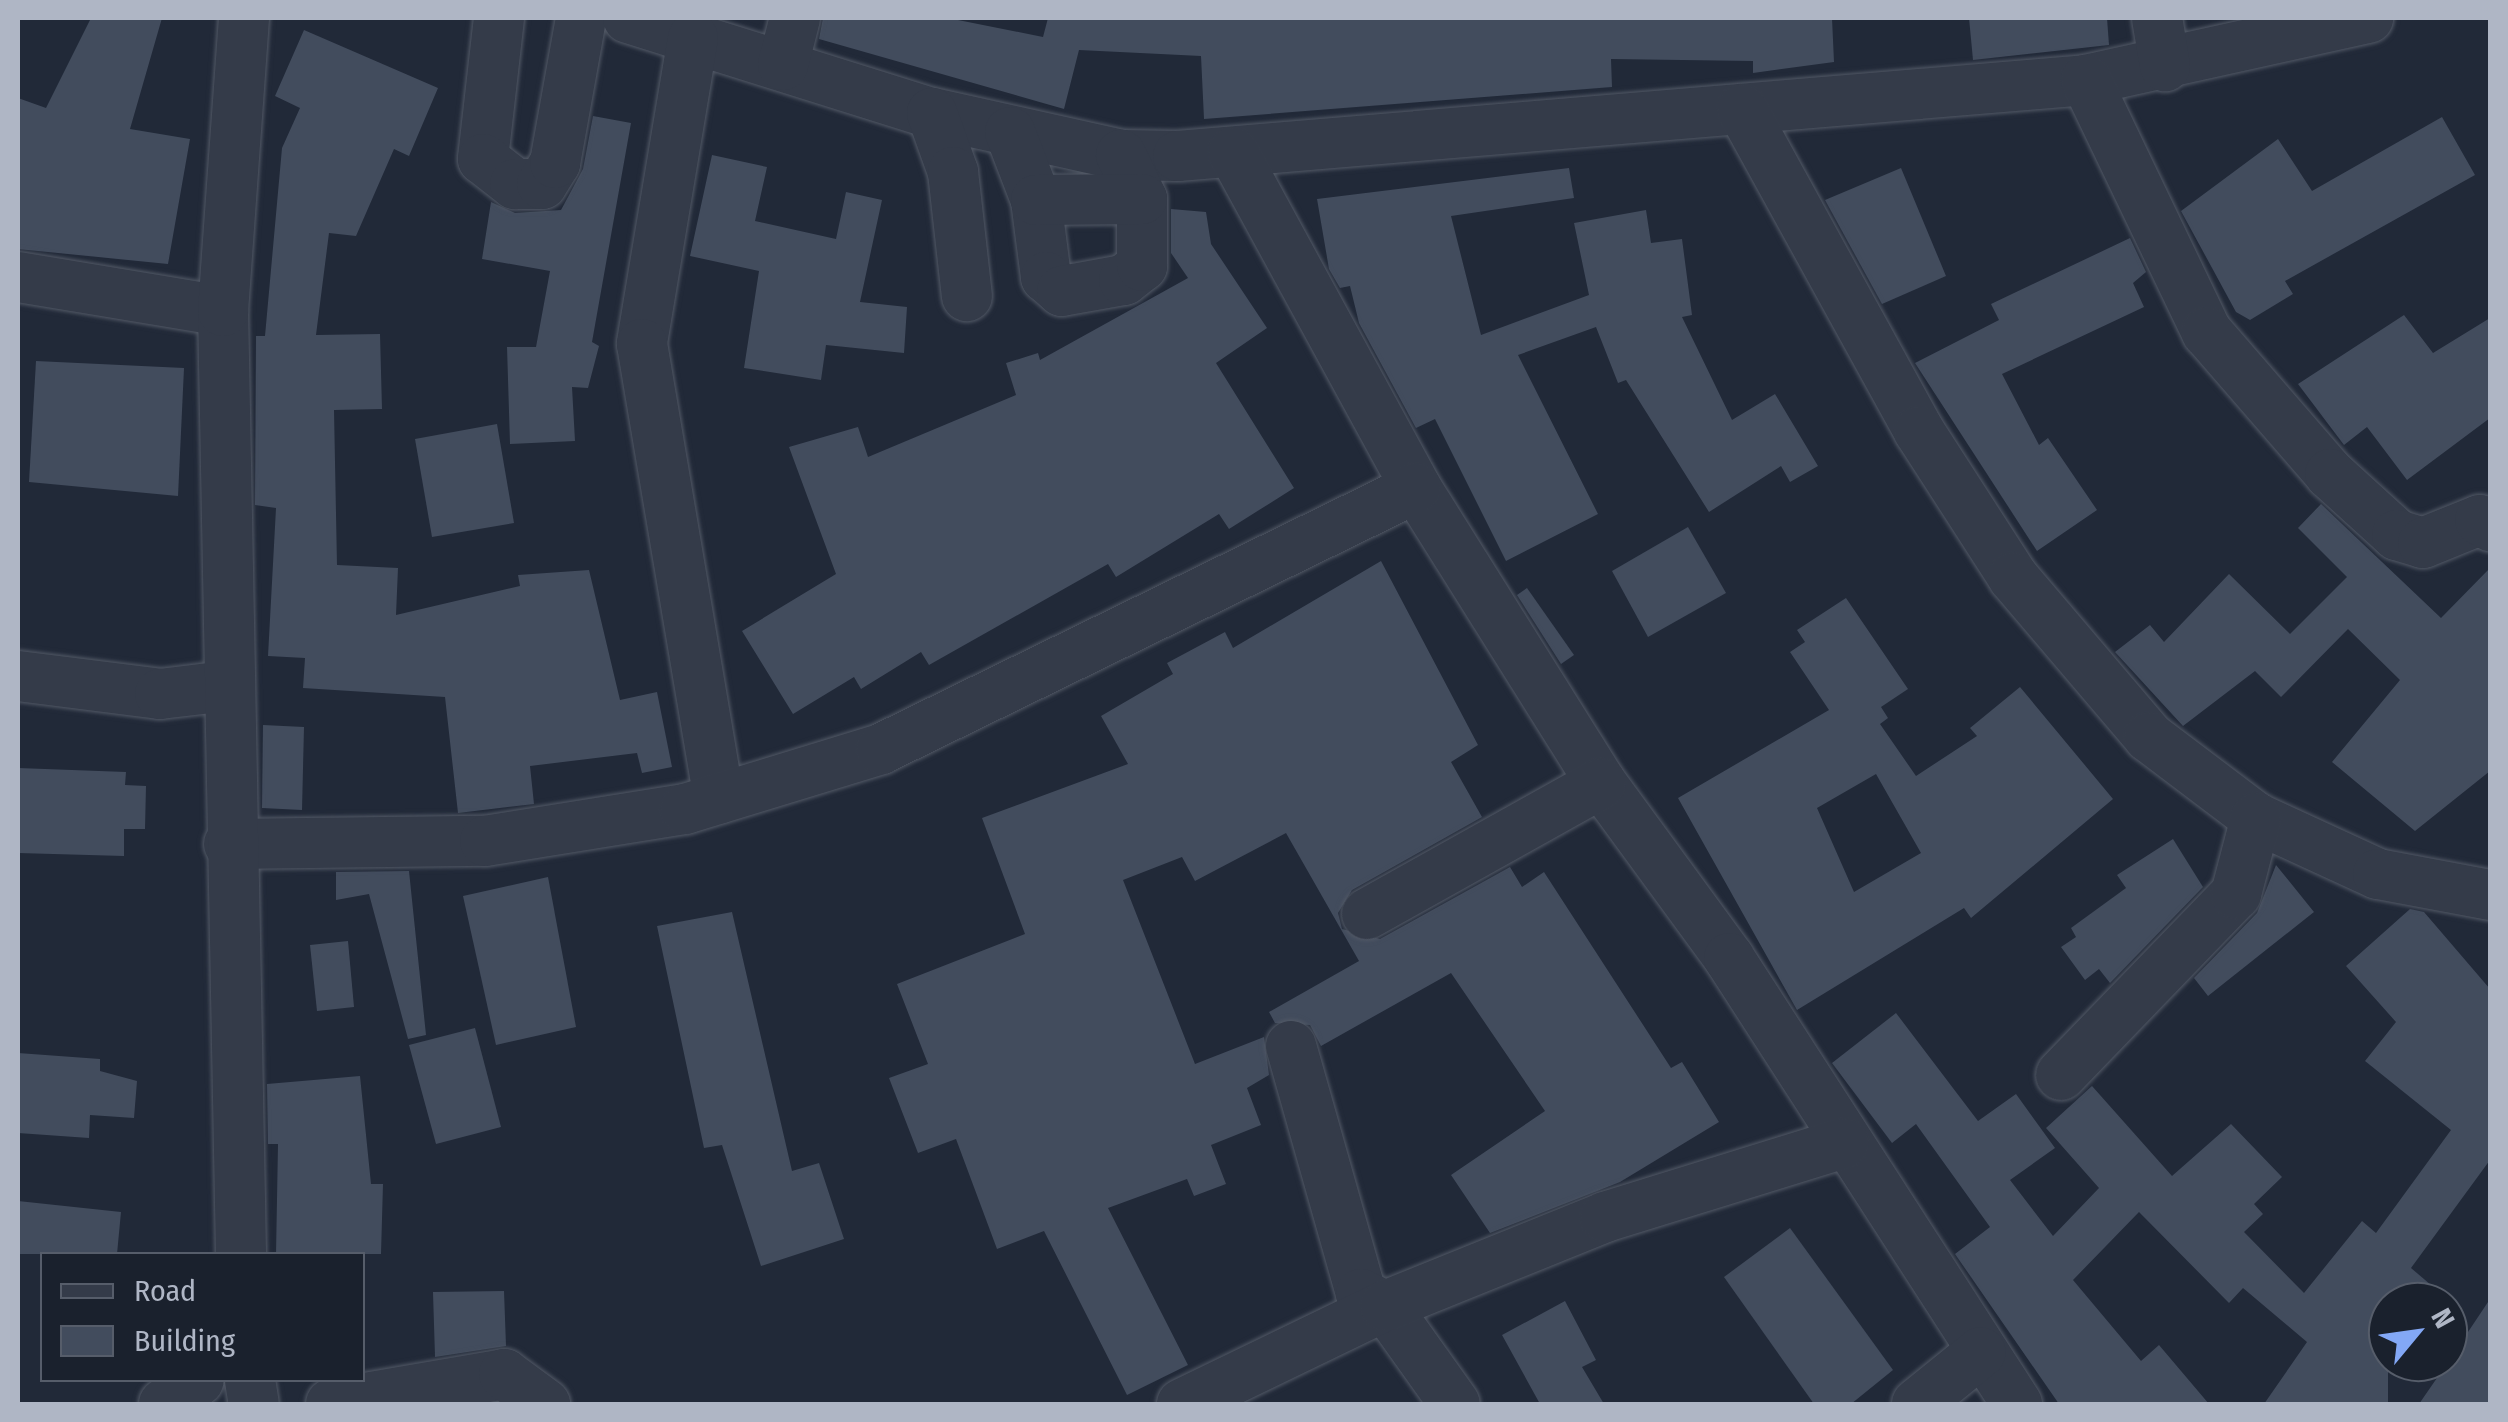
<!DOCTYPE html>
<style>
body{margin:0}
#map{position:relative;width:2508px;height:1422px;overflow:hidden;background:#212938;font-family:"Fira Sans Condensed",sans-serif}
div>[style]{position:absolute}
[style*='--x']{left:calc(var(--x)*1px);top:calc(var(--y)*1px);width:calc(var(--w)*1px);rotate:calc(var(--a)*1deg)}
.building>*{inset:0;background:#424c5d}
.roads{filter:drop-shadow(0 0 2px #525966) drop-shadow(0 0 2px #525966)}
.minor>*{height:50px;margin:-25px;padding:0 25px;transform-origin:25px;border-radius:25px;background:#343b49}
span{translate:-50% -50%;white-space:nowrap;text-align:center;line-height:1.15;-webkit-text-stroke:8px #1a212d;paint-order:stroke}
.frame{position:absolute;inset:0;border:20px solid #afb6c5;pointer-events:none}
.legend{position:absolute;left:40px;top:1252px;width:325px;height:130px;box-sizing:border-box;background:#1a212d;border:2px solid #565d6a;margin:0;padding:12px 18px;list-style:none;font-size:30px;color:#afb6c5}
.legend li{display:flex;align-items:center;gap:20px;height:50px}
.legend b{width:50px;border:2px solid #565d6a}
.north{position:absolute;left:2368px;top:1282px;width:100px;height:100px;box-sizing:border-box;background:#1a212d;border:2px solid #565d6a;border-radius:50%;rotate:61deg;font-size:28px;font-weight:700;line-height:40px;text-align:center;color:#afb6c5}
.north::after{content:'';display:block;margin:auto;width:35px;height:45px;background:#83a8f6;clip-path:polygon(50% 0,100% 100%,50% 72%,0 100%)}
</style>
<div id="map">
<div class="building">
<i style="clip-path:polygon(91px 18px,162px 18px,130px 129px,190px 139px,168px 264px,18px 249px,18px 98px,46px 108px)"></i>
<i style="clip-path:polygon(823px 18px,948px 18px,1043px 37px,1048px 18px,1832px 18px,1834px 62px,1753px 73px,1753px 61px,1611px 59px,1612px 87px,1204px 119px,1201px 56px,1079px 50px,1064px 109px,819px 39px)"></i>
<i style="clip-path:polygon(1969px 18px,2107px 18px,2109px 45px,1973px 60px)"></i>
<i style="clip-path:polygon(304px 30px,438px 88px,409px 156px,394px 149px,356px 236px,329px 233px,316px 335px,380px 334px,382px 409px,334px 410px,337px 565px,398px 568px,396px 615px,520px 586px,518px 575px,589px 570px,620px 700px,657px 692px,672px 767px,642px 773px,637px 753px,530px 766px,534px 804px,458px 813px,445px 697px,303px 688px,305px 658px,268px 656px,276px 508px,255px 505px,256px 336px,265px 336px,282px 148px,300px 108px,275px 96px)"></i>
<i style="clip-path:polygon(593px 116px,631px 123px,592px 342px,599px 346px,588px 388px,572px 387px,575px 441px,510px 444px,507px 347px,536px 347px,550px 271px,482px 259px,491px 202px,515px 213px,561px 210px,583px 169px)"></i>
<i style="clip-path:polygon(2442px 117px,2475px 175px,2285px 281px,2293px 294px,2250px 320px,2236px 312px,2181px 211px,2278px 139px,2312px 191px)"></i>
<i style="clip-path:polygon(712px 155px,767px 167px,755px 221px,836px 239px,846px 192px,882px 200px,860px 302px,907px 307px,904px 353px,826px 345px,821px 380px,744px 368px,759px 271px,690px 256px)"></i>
<i style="clip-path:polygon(1569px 168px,1574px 198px,1451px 216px,1481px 335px,1589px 295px,1574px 223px,1646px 210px,1651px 243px,1682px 239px,1692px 315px,1682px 317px,1732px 420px,1775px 394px,1818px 466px,1790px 482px,1781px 466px,1709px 512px,1626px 380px,1618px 383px,1596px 327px,1518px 355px,1598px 514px,1506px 561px,1435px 419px,1416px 428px,1359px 323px,1350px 286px,1340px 288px,1329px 269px,1317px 199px)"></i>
<i style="clip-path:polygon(1901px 168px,1946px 276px,1882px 304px,1825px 200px)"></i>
<i style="clip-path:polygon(1171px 209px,1206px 212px,1211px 244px,1267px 328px,1216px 363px,1294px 488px,1229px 529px,1219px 514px,1116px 577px,1108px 564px,929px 665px,921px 652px,861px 689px,854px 677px,793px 714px,742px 631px,836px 574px,789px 447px,858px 427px,868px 457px,1016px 395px,1006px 363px,1038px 353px,1040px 360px,1188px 278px,1171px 253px)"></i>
<i style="clip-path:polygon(2130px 238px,2146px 272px,2133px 283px,2144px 307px,2002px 374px,2039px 445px,2048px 438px,2097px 510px,2037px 551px,1915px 363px,1999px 320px,1991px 304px)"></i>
<i style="clip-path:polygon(2404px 315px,2433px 353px,2490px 318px,2490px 418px,2407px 480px,2367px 427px,2344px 445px,2298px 384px)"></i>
<i style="clip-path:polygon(36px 361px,184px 368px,178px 496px,29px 482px)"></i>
<i style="clip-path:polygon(497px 424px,514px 523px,432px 537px,415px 439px)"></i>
<i style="clip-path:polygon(2321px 504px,2441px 618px,2490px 568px,2490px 771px,2415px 831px,2332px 762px,2400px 680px,2348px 629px,2281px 697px,2255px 671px,2183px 726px,2115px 652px,2150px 625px,2164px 642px,2229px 574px,2290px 634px,2347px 577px,2298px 528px)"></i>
<i style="clip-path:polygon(1688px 527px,1726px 593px,1648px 637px,1612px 571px)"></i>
<i style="clip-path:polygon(1381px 561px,1478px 745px,1451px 762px,1482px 817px,1352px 890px,1338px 913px,1342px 929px,1380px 939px,1510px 867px,1522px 887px,1544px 872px,1671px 1068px,1682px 1062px,1719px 1122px,1620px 1182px,1490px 1233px,1451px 1175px,1545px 1111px,1451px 973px,1321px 1046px,1310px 1025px,1275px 1023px,1269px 1012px,1359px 961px,1286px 833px,1195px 881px,1182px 857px,1123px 880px,1195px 1064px,1264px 1037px,1269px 1075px,1247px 1088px,1261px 1125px,1211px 1145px,1226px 1184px,1194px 1196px,1187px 1179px,1108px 1208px,1188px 1365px,1127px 1395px,1044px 1231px,997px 1249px,956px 1139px,918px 1153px,889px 1078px,928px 1064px,897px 984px,1025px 934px,982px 818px,1128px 764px,1101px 716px,1173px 674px,1167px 663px,1225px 632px,1233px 648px)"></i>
<i style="clip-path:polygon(1527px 588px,1574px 655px,1561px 664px,1517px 595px)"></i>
<i style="clip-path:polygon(evenodd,1846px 598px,1908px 689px,1881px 707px,1888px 718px,1880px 724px,1916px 776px,1977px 736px,1970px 728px,2020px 687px,2113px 799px,1971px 918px,1964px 908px,1797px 1010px,1678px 798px,1829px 710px,1790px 652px,1805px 642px,1797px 630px,1846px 598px,1876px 774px,1921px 853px,1854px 892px,1817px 808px,1876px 774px)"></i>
<i style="clip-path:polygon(263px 725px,304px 727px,302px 810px,262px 808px)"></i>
<i style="clip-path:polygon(18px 768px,126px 772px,125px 785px,146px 786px,145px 829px,124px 829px,124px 856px,18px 853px)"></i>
<i style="clip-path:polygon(2173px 839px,2203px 887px,2110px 983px,2099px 969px,2085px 980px,2061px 947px,2076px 937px,2071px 928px,2126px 888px,2117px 875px)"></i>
<i style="clip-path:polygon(2276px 865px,2314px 912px,2208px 996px,2194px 978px,2257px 913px)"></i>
<i style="clip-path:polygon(409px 871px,426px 1035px,408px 1039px,369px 894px,336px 900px,336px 872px)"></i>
<i style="clip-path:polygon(548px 877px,576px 1027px,496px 1045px,463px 896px)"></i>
<i style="clip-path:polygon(2410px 909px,2424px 912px,2490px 989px,2490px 1160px,2411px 1268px,2451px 1302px,2388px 1302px,2388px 1404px,2264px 1404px,2307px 1342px,2243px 1288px,2229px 1303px,2139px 1212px,2073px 1280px,2141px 1361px,2159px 1345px,2209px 1404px,2059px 1404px,1955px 1254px,1990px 1227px,1916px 1124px,1892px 1143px,1832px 1063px,1896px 1013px,1978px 1121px,2016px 1094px,2055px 1148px,2010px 1180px,2053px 1236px,2099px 1188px,2046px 1128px,2092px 1086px,2172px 1176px,2231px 1124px,2282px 1177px,2254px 1204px,2263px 1214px,2244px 1232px,2304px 1293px,2362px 1221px,2376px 1233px,2451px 1130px,2365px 1061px,2396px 1022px,2346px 966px)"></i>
<i style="clip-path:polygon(732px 912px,792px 1171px,819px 1163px,844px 1239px,761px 1266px,722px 1145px,704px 1148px,657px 926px)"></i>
<i style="clip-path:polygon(348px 941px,354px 1007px,317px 1011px,310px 945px)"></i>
<i style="clip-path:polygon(475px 1028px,501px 1127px,436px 1144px,409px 1045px)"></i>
<i style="clip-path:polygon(18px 1053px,100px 1059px,100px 1071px,137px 1081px,134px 1118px,90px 1115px,89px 1138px,18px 1133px)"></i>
<i style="clip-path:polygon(360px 1076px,371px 1184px,383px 1184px,381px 1254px,276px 1254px,278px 1144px,268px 1144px,267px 1084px)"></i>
<i style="clip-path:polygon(18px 1201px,121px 1212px,117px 1254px,18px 1254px)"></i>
<i style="clip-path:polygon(1790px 1228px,1893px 1370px,1851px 1404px,1814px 1404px,1724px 1277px)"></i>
<i style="clip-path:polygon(504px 1291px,506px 1346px,435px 1357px,433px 1292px)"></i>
<i style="clip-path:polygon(2490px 1299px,2490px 1404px,2419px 1404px,2448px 1362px)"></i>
<i style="clip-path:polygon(1565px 1301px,1596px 1360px,1582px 1367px,1604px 1404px,1540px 1404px,1502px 1335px)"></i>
</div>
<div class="roads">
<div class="minor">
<i style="--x:499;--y:18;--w:142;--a:96.5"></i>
<i style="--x:483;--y:159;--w:41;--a:38"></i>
<i style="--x:515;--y:184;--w:27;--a:0"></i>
<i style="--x:542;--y:184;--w:25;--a:-58"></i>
<i style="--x:555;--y:163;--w:147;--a:-79.8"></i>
<i style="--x:628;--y:18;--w:318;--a:17.4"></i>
<i style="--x:932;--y:113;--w:194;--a:12.5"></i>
<i style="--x:1121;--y:155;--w:57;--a:1"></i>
<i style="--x:1178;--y:156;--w:911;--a:-4.78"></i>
<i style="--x:2086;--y:80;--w:289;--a:-12.4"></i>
<i style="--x:2157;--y:18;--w:49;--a:80.5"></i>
<i style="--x:693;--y:38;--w:310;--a:99.5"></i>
<i style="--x:642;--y:344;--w:461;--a:80.4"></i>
<i style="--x:783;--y:65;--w:49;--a:-75.7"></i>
<i style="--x:2086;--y:80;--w:280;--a:64.4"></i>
<i style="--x:2207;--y:332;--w:188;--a:49.1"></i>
<i style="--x:2330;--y:474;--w:91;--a:42.3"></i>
<i style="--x:2397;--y:535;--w:27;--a:17"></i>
<i style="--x:2423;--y:543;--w:61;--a:-22"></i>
<i style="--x:2480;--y:520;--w:12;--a:31"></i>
<i style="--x:1742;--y:109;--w:367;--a:61.2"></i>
<i style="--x:1919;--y:431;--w:174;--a:57.2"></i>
<i style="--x:2013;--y:577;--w:210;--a:49.6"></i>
<i style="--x:2149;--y:737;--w:134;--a:37.1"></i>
<i style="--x:2256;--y:818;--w:134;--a:24.7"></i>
<i style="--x:2378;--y:874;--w:114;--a:10.6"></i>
<i style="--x:932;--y:113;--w:63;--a:70.4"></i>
<i style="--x:953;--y:172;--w:125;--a:83.6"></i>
<i style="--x:1010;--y:132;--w:73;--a:69.1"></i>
<i style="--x:1036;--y:200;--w:78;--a:82.6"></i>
<i style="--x:1046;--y:277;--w:21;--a:41"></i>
<i style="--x:1062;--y:291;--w:63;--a:-10.1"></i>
<i style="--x:1124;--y:280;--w:23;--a:-38"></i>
<i style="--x:1142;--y:266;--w:67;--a:-90"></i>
<i style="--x:1142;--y:199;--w:49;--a:-115.5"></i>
<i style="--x:1233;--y:152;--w:383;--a:61.4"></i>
<i style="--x:1416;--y:488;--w:348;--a:57.9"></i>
<i style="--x:1601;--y:783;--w:217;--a:53.8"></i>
<i style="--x:1729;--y:958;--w:531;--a:57.15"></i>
<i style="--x:1036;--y:200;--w:106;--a:-0.5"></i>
<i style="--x:18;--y:277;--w:208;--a:9.4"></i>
<i style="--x:18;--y:676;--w:143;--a:7.2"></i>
<i style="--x:160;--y:694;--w:66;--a:-6.9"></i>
<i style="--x:229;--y:844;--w:256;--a:-0.7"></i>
<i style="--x:485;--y:841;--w:203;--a:-9.1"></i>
<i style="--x:685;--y:809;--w:205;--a:-17"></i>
<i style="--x:881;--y:749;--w:595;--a:-26.01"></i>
<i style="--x:1367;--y:914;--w:268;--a:-29.2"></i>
<i style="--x:1291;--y:1046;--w:258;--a:74.2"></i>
<i style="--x:1361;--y:1294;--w:27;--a:27"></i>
<i style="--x:1385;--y:1306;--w:120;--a:54.5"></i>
<i style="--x:2061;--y:1075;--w:252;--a:-46"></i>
<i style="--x:2236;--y:894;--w:79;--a:-75.3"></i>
<i style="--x:241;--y:1254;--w:943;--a:-91.09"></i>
<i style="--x:223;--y:311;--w:294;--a:-85.9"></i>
<i style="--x:250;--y:1380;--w:24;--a:81"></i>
<i style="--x:164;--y:1404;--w:42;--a:-34.4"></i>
<i style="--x:331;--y:1404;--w:176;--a:-9.8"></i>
<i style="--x:504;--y:1374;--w:51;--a:36.2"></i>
<i style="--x:1182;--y:1404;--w:225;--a:-25.8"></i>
<i style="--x:1385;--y:1306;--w:237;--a:-22"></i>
<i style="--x:1605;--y:1217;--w:250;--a:-17.2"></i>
<i style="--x:1917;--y:1404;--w:82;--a:-39.1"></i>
</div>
</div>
<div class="frame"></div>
<ul class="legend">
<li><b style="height:12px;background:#343b49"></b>Road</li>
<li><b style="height:28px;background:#424c5d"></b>Building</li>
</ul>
<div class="north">N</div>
</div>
